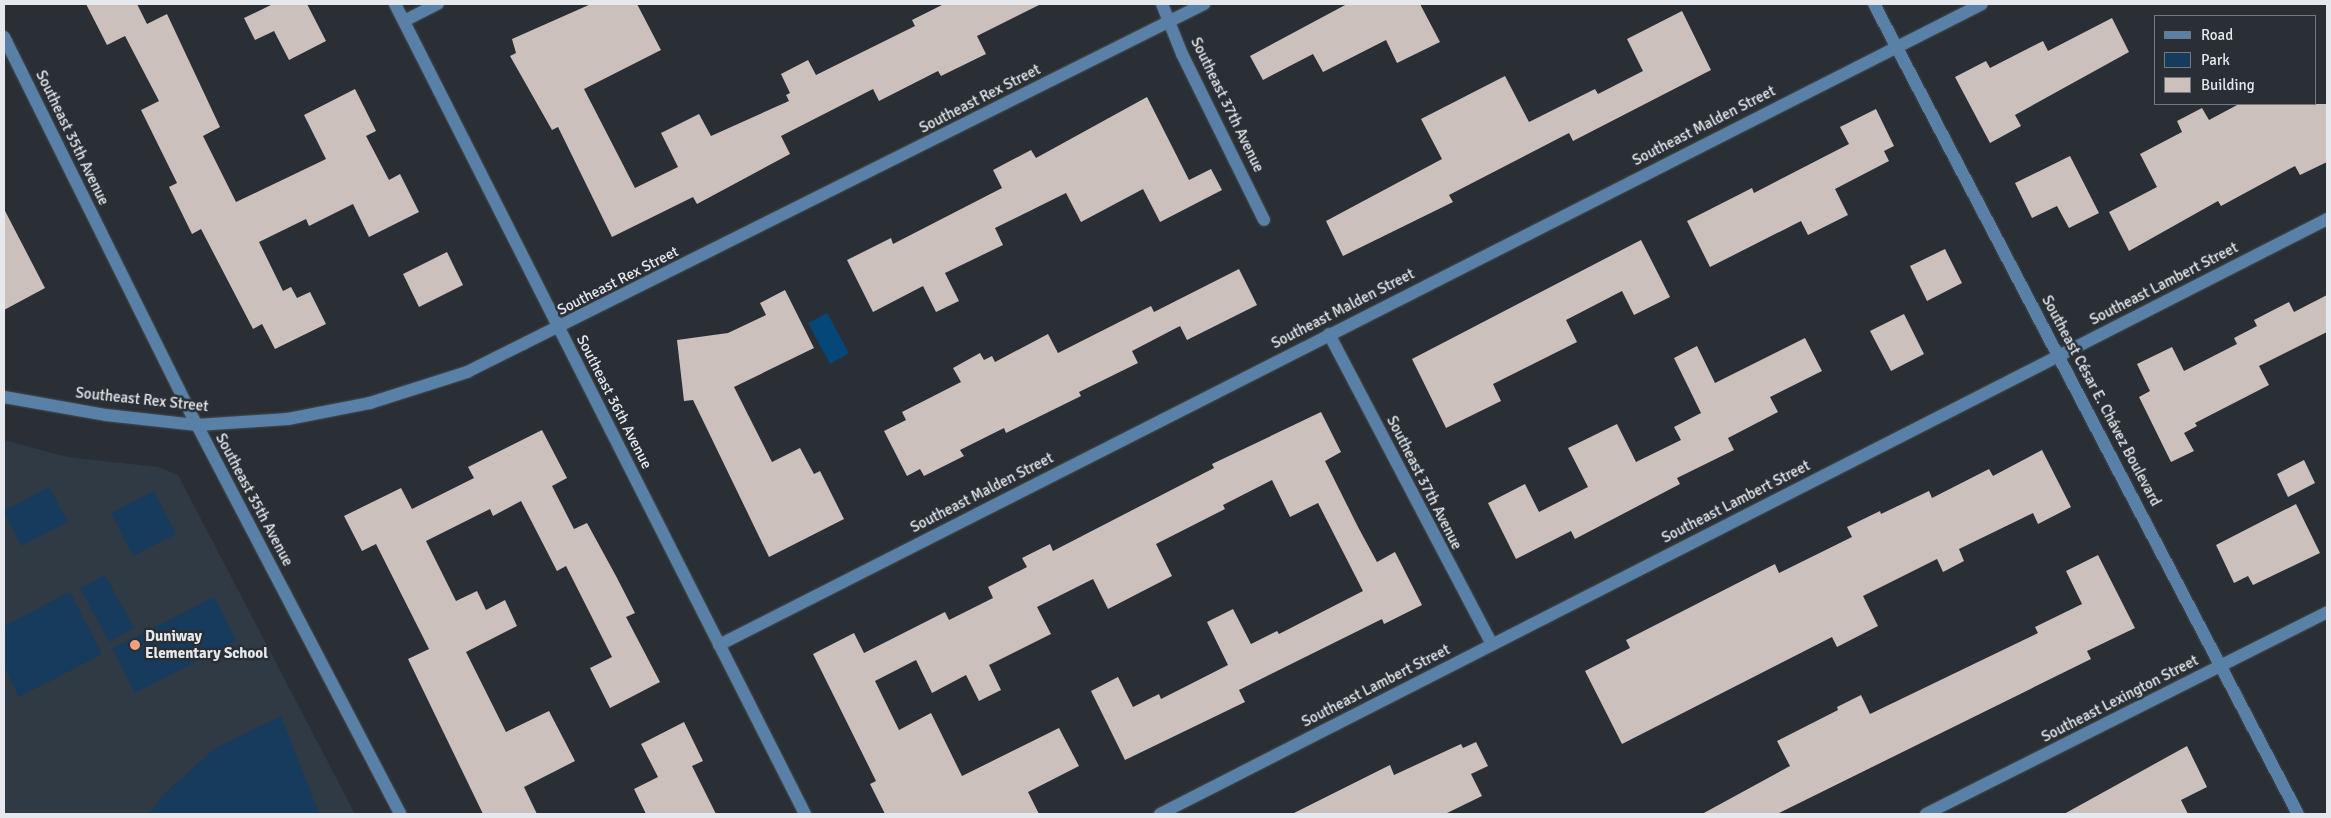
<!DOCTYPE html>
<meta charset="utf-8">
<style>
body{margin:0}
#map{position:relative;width:2331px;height:818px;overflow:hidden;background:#292f35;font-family:Signika,sans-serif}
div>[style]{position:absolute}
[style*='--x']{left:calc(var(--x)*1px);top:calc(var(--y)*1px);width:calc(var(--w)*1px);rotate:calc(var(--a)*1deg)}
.built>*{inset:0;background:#2f3a44}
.green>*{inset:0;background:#173b5c}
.water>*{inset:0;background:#064779}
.building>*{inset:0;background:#cbc0bc}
.roads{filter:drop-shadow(0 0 1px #474d52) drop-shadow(0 0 1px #474d52)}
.minor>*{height:12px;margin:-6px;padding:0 6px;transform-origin:6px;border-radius:6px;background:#5980a6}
.dots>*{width:14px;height:14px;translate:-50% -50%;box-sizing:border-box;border:2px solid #292f35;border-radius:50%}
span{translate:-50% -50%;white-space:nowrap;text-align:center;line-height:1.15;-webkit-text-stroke:5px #292f35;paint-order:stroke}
.street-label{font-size:15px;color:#e5e9ed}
.poi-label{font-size:15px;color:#e5e9ed;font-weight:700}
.left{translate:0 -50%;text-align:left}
.frame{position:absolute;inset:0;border:5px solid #e5e9ed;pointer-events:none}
.legend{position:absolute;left:2154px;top:15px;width:162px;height:90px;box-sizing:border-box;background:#292f35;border:1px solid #74797f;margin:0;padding:6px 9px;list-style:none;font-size:15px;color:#e5e9ed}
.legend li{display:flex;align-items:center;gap:10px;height:25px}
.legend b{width:25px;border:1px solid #74797f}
</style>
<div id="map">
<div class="built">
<i style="clip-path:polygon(4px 440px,67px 457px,158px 467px,178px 475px,355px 814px,4px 814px)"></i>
</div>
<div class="green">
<i style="clip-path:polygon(49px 487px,68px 522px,21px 546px,4px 511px)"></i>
<i style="clip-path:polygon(154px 491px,176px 534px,133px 556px,111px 513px)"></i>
<i style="clip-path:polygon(105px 575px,134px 628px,109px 642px,80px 588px)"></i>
<i style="clip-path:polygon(70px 592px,102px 654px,19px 697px,4px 667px,4px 626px)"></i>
<i style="clip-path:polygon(214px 597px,236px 641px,135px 693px,112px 649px)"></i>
<i style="clip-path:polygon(281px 716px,319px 814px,149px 814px,163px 795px,214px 749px)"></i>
</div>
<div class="water">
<i style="clip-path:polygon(827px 313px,849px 353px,830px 364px,808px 323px)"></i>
</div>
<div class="building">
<i style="clip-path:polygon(86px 4px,137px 4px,147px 24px,167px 14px,220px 127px,203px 136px,236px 202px,326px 159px,304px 115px,355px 89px,376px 131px,366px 136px,389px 180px,400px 174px,419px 212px,369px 237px,353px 204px,309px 226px,306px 219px,259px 242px,283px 291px,291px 287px,297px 298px,310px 292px,326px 324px,275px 349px,262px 324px,253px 329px,201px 229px,192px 234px,169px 187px,177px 183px,141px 110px,159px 101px,125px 36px,107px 45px)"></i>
<i style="clip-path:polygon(273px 4px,307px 4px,326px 41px,289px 60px,274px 31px,255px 40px,244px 18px)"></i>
<i style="clip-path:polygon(591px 4px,637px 4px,661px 50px,584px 89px,635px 188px,678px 167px,661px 133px,699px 114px,711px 136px,789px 101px,786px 95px,790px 93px,781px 74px,808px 60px,816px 75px,915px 26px,912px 20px,944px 4px,1041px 4px,977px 36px,986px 54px,941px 76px,938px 71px,879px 101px,873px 89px,781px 136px,790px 154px,697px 204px,693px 197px,612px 237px,558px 127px,552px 130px,510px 56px,516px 53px,512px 39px)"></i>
<i style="clip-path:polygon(1347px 4px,1420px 4px,1440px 42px,1397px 63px,1386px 40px,1323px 72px,1313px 54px,1263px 80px,1250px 56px)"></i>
<i style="clip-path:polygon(1682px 11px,1711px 70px,1573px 141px,1569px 133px,1449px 195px,1453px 202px,1343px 256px,1326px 221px,1442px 159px,1421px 119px,1505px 76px,1529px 122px,1595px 89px,1598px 94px,1643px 71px,1627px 39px)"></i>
<i style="clip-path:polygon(2112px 18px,2129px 52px,2015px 115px,2021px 126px,1990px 143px,1955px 77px,1986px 61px,1990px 68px,2043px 41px,2048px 51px)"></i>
<i style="clip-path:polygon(1147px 97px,1189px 180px,1211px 169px,1222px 190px,1160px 222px,1143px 189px,1081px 222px,1066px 193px,995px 228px,1003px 245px,945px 273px,959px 301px,936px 312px,923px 286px,873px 312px,847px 260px,891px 238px,893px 244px,1002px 188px,993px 170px,1031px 150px,1036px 158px)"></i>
<i style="clip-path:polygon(2239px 104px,2327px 104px,2327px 162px,2300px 175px,2295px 166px,2221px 206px,2218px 201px,2129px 251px,2109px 212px,2157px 187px,2140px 154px,2182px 132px,2177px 121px,2202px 108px,2209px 120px)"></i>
<i style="clip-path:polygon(1876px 109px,1894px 146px,1884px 151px,1889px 161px,1835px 189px,1848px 215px,1808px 235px,1801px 221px,1710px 267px,1687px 221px,1752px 188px,1754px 193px,1849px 144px,1840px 127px)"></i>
<i style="clip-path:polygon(2070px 156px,2099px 213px,2069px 228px,2057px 206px,2032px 218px,2015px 183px)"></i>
<i style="clip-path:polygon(4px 209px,45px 288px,4px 310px)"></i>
<i style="clip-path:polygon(1641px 240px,1670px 297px,1634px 315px,1622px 291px,1566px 320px,1577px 342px,1493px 384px,1501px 401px,1446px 428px,1412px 359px)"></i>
<i style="clip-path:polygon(1945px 249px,1962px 283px,1927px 301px,1910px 266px)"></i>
<i style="clip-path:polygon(447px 252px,463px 285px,419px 307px,403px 274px)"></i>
<i style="clip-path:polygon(1239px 269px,1257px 305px,1187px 340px,1180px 326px,1132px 351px,1138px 363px,1079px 392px,1081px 396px,1006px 433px,1004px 428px,960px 450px,964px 456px,924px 476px,920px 469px,907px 476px,884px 431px,906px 420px,902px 412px,961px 382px,953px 368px,980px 353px,984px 360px,992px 356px,995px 362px,1048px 334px,1058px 353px,1151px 306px,1154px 312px)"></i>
<i style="clip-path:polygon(785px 290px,814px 348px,734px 387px,772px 462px,800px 448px,814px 474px,820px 471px,844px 519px,769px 557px,693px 400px,684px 401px,677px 340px,728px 333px,766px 315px,760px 303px)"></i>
<i style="clip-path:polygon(2327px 295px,2327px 332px,2259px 366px,2269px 385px,2195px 423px,2197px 426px,2184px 433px,2194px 451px,2171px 462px,2139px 397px,2150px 391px,2137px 364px,2172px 347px,2184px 371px,2237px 344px,2234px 338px,2257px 326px,2254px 320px,2289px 302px,2294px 312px)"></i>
<i style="clip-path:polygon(1904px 314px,1924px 354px,1891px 371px,1870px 331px)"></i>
<i style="clip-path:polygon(1805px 338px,1822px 371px,1770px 397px,1778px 412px,1728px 438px,1734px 450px,1677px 478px,1680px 484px,1575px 539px,1571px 531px,1516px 559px,1488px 503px,1525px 484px,1539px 512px,1588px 487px,1568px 448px,1617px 424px,1636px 462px,1681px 440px,1674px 427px,1701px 413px,1674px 358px,1697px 346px,1715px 383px)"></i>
<i style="clip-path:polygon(1321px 412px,1341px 452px,1325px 461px,1358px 527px,1377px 562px,1395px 552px,1422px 605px,1384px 624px,1382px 619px,1239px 690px,1245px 702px,1125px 760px,1091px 691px,1118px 677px,1133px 707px,1159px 694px,1161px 699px,1228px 665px,1207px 622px,1233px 609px,1251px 644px,1277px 631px,1279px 634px,1363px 591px,1318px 503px,1290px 517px,1272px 480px,1223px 505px,1225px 509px,1156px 544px,1172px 576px,1108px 609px,1093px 579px,1037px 607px,1051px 634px,989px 665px,1001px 690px,979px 701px,966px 675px,932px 693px,916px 660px,875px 681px,899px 730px,931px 713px,962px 776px,1059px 728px,1079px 766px,1028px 792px,1039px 814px,885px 814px,870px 784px,876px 781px,813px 654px,854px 633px,864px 653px,945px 612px,949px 620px,993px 598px,988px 587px,1027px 567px,1022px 558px,1050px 544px,1053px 551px,1214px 468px,1212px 464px)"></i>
<i style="clip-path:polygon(542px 430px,567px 478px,552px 486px,574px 529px,587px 523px,616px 576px,635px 613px,626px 617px,660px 682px,610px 708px,590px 668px,612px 657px,566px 566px,557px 571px,521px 501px,493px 516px,490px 509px,426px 541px,456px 601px,477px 591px,486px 610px,505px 600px,517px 626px,466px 652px,506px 732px,549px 711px,575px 761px,524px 787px,537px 814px,483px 814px,408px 659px,429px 649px,376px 544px,362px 551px,344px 516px,401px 488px,412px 509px,474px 478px,468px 467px)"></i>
<i style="clip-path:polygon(2042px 450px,2071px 507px,2038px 524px,2033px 513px,1959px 549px,1964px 561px,1943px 572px,1937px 559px,1863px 596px,1878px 626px,1837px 647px,1832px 637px,1622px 744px,1585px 671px,1630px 648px,1626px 640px,1775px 564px,1779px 573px,1852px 537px,1847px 527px,1880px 511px,1881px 514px,1929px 491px,1932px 498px,1989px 469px,1993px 476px)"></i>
<i style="clip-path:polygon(2304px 460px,2315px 483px,2288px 497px,2277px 474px)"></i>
<i style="clip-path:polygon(2296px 504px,2320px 553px,2253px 585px,2248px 576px,2234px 583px,2216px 545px)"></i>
<i style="clip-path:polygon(2098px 555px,2135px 628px,2087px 651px,2091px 659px,1777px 814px,1702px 814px,1790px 766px,1777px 741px,1838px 710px,1837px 707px,1861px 695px,1870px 714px,2038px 633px,2035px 627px,2082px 604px,2066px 571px)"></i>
<i style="clip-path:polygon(684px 722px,703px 761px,692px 766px,716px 814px,646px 814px,634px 789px,658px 777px,641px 744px)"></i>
<i style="clip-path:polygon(1476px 742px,1488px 766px,1471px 774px,1482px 796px,1445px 814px,1292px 814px,1390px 765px,1394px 775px,1461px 744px,1463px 748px)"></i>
<i style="clip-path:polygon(2187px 746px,2207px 787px,2181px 800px,2188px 814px,2064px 814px)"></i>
</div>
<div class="roads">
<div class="minor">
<i style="--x:395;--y:4;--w:908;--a:63.15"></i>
<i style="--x:1162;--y:4;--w:54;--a:68.2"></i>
<i style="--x:1182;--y:54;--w:185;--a:63.7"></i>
<i style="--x:1874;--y:4;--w:914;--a:62.37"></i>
<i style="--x:404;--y:21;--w:38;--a:-27"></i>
<i style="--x:4;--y:37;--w:433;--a:63.6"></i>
<i style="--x:197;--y:425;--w:439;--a:62.4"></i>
<i style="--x:1329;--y:334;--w:351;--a:62.3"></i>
<i style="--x:4;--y:397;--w:104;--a:10"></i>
<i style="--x:106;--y:415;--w:92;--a:6.3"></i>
<i style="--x:197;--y:425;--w:91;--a:-3.8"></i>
<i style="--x:288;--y:419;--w:84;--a:-11"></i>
<i style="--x:370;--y:403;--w:102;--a:-17.7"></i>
<i style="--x:467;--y:372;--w:824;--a:-26.53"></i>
<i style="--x:719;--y:645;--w:1416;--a:-26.91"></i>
<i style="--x:1160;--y:814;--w:1310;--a:-27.01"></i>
<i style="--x:1926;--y:814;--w:449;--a:-26.7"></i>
</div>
</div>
<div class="dots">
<i style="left:135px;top:645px;background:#f2a17e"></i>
</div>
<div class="street-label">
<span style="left:980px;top:99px;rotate:-27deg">Southeast Rex Street</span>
<span style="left:1227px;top:105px;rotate:64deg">Southeast 37th Avenue</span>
<span style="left:1704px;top:126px;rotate:-27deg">Southeast Malden Street</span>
<span style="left:72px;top:138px;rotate:64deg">Southeast 35th Avenue</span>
<span style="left:618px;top:281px;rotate:-27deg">Southeast Rex Street</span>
<span style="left:2164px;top:284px;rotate:-27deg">Southeast Lambert Street</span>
<span style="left:1343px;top:309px;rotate:-27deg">Southeast Malden Street</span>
<span style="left:142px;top:400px;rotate:6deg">Southeast Rex Street</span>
<span style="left:2101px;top:401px;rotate:62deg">Southeast César E. Chávez Boulevard</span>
<span style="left:614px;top:402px;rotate:63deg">Southeast 36th Avenue</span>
<span style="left:1424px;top:483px;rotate:63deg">Southeast 37th Avenue</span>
<span style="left:982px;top:493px;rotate:-27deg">Southeast Malden Street</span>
<span style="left:254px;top:500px;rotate:62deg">Southeast 35th Avenue</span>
<span style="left:1736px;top:502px;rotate:-27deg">Southeast Lambert Street</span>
<span style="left:1376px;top:686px;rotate:-27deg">Southeast Lambert Street</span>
<span style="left:2120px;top:699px;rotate:-27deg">Southeast Lexington Street</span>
</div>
<div class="poi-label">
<span class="left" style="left:145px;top:645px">Duniway<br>Elementary School</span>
</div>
<div class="frame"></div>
<ul class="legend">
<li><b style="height:6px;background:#5980a6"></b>Road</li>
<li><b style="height:14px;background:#173b5c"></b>Park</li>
<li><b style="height:14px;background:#cbc0bc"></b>Building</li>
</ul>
</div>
